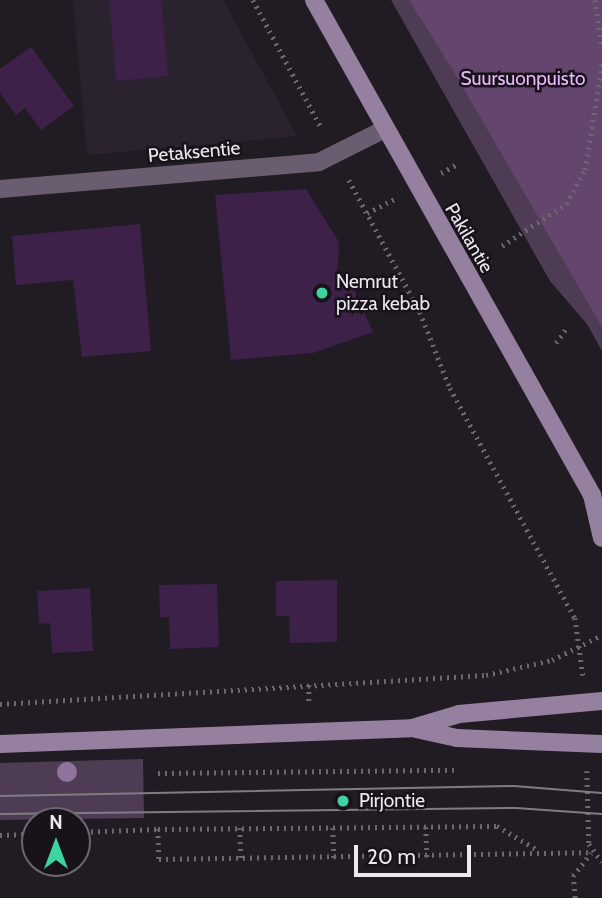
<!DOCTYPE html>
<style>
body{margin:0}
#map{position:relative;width:602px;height:898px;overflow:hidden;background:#211c24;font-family:Cabin,sans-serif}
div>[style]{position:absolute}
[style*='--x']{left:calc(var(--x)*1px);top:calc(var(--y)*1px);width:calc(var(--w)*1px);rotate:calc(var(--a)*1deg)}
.built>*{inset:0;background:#2b222f}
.green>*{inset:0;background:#4e3c55}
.forest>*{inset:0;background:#63456e}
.building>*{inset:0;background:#3d2148}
.path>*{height:4.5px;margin-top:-2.25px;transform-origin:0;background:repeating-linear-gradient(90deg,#6d686f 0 2px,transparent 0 7px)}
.street>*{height:18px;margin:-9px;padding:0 9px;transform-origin:9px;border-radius:9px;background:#6a5d70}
.secondary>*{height:18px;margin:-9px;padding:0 9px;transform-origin:9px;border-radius:9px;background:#96809f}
.tram>*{height:2px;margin:-1px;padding:0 1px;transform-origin:1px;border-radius:1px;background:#807c82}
.trees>*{width:20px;height:20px;margin:-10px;border-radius:50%;background:#90739b}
.dots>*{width:19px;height:19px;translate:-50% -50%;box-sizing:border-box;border:4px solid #18131a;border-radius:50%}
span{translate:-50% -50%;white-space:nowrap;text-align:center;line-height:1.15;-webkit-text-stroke:5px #18131a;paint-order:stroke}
.park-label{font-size:19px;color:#eabafd}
.street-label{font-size:19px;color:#ede9ee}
.poi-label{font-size:19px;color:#ede9ee}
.left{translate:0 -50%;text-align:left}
.north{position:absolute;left:21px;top:807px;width:70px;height:70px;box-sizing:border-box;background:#18131a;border:2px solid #6d696f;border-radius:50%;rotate:0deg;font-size:19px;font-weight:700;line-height:28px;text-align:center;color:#ede9ee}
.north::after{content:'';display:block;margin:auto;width:24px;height:32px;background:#3ed4a2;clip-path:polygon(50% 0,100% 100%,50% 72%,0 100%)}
.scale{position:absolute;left:354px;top:845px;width:117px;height:32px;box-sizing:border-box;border:4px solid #ede9ee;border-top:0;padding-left:9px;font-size:21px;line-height:24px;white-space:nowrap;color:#ede9ee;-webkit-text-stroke:5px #18131a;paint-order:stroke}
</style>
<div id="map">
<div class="built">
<i style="clip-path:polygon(73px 0,223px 0,297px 136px,87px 155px)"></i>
</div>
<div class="green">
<i style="clip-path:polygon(391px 0,602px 0,602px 351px,587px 324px,550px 281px)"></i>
<i style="clip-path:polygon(143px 759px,144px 818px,0 820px,0 763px)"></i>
</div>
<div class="forest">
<i style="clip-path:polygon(409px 0,602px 0,602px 327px,454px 72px)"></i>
</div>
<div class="building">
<i style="clip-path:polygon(109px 0,161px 0,168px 76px,116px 81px)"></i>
<i style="clip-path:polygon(31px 47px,74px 106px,41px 130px,25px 108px,16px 115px,0 93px,0 69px)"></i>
<i style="clip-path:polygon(306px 189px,339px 242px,337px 286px,352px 285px,373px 332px,313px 353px,231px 360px,215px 195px)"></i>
<i style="clip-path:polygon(140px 224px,151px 351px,82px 357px,73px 280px,16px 285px,12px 236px)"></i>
<i style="clip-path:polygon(337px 580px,337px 642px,290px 643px,289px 616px,276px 616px,276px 581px)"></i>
<i style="clip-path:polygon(217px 584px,219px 647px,170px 649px,169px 617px,160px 617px,159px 585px)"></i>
<i style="clip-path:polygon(90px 588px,93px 651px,52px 653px,50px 623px,39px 624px,37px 591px)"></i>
</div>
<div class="path">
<i style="--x:253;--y:0;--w:146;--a:61.9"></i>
<i style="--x:595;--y:0;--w:46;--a:81.2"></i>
<i style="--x:441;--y:173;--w:18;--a:-29"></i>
<i style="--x:349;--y:180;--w:150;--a:61.7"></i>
<i style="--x:420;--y:312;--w:82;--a:68.5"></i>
<i style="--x:450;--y:388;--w:262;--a:61.5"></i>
<i style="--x:575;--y:618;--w:58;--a:82"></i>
<i style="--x:367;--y:213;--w:30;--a:-27"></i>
<i style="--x:502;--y:246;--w:77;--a:-33.3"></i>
<i style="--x:566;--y:204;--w:39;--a:-61"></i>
<i style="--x:585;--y:170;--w:107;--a:-80.9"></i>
<i style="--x:556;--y:343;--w:19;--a:-55"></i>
<i style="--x:309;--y:685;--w:19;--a:90"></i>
<i style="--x:0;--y:704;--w:487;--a:-3.4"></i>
<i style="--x:486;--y:675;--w:68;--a:-12.8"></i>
<i style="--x:552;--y:660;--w:56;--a:-26.6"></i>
<i style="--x:587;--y:771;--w:73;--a:88.4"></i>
<i style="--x:589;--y:844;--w:22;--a:54"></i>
<i style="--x:158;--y:773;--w:299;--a:-0.6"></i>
<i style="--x:426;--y:827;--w:30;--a:88"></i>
<i style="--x:240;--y:828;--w:30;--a:88"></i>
<i style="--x:333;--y:828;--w:30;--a:88"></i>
<i style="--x:158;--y:829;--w:339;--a:-0.5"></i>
<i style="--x:497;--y:826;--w:45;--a:30.5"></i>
<i style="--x:77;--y:832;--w:81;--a:-2.1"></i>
<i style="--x:158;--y:829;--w:30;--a:88"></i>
<i style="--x:159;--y:859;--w:433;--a:-0.9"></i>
<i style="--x:0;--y:835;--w:35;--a:-2"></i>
<i style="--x:575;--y:898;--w:22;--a:-95"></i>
<i style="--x:573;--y:876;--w:29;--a:-52"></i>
</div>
<div class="street">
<i style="--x:0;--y:189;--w:320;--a:-4.8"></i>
<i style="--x:319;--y:162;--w:72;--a:-26.6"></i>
</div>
<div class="secondary">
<i style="--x:314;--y:0;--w:568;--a:60.68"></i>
<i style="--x:592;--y:495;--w:44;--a:76.9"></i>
<i style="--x:416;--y:729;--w:42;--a:12.4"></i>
<i style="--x:457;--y:738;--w:145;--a:2.4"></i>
<i style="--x:0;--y:744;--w:412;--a:-2.2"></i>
<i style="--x:412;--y:728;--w:49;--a:-16.6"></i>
<i style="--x:459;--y:714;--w:144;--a:-5.2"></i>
</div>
<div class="tram">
<i style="--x:0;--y:796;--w:514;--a:-1.11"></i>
<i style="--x:514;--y:786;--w:88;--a:4.5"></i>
<i style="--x:0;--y:814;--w:516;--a:-0.67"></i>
<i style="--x:516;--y:808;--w:86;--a:4"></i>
</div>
<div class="trees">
<i style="left:67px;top:772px"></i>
</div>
<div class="dots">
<i style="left:322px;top:293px;background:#3ed4a2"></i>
<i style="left:343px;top:801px;background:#3ed4a2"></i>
</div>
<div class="park-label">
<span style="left:523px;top:79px">Suursuonpuisto</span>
</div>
<div class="street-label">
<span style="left:194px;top:152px;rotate:-5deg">Petaksentie</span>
<span style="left:469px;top:238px;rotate:60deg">Pakilantie</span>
</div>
<div class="poi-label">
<span class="left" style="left:336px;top:293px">Nemrut<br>pizza kebab</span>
<span class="left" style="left:359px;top:801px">Pirjontie</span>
</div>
<div class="north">N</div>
<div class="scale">20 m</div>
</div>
